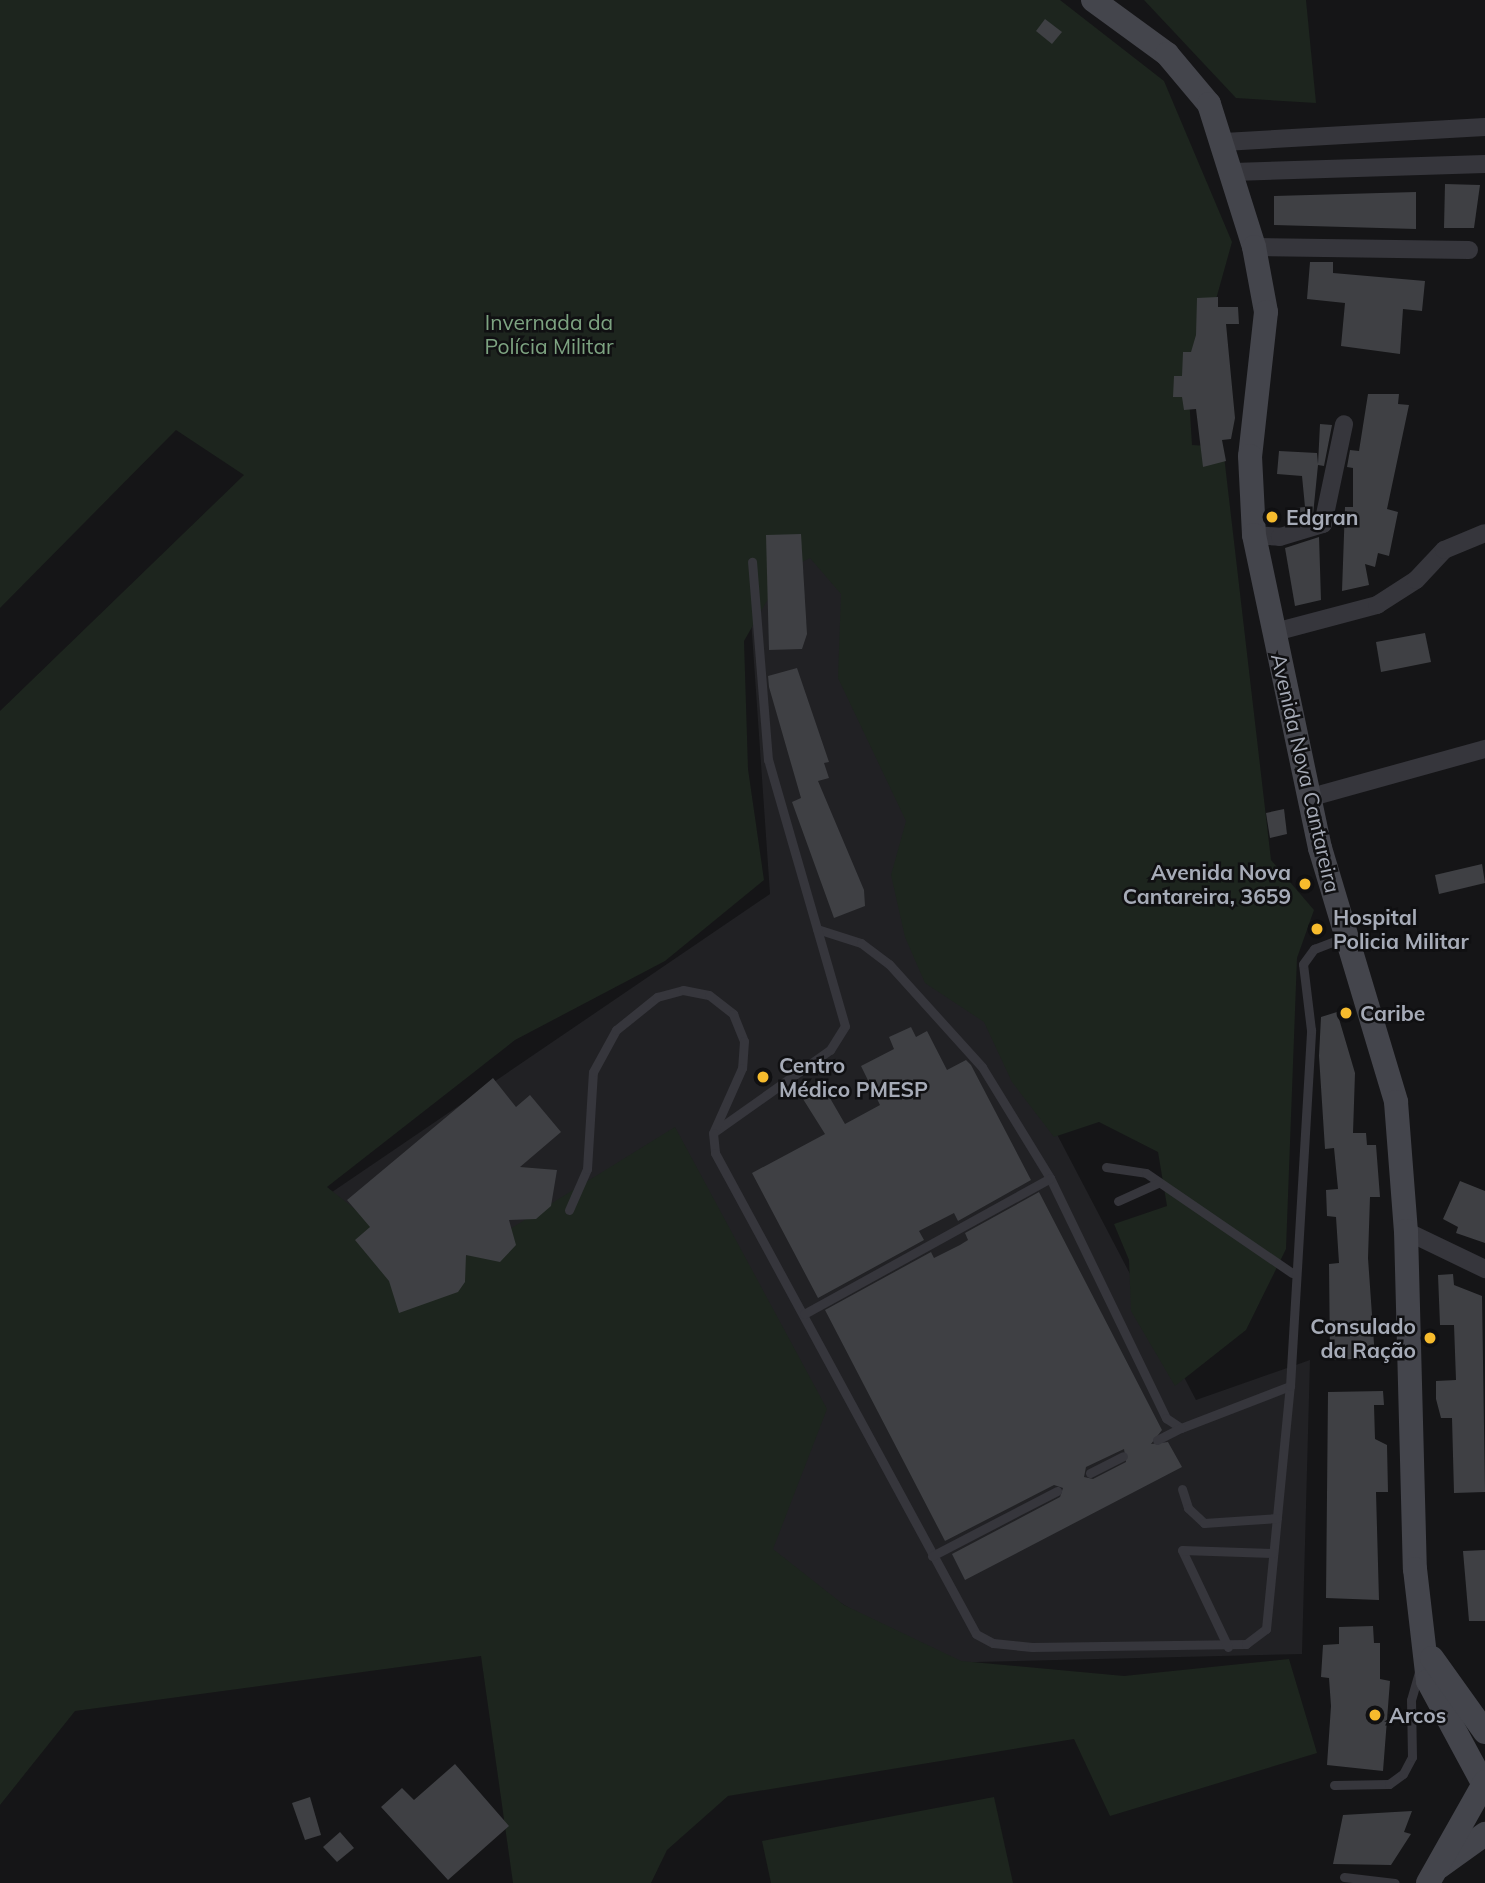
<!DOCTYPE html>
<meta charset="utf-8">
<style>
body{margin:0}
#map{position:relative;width:1485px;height:1883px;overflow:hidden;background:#151517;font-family:Mulish,sans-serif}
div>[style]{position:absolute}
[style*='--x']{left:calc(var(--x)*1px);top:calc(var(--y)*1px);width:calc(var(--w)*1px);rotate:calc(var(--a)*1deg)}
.built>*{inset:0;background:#212124}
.green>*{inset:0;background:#1d251e}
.building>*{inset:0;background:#3f4044}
.service>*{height:9px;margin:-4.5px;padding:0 4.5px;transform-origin:4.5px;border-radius:4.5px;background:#36363c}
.minor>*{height:18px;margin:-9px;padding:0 9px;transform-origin:9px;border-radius:9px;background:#36363c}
.secondary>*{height:24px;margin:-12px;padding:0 12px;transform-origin:12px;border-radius:12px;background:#44454c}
.dots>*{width:19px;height:19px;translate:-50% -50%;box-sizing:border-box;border:4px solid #101012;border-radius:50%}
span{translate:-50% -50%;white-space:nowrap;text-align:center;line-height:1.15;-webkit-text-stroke:5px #101012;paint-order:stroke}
.park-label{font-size:21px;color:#7da381}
.poi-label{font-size:21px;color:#a6abb7;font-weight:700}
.left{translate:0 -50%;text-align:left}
.right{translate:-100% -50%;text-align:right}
.street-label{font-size:21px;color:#a6abb7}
</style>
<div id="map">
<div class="built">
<i style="clip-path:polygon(911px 504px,970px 968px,1196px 1400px,1310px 1360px,1302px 1654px,935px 1663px,716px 1523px,421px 1351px,285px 1224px,770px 894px,744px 518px)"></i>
</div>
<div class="green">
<i style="clip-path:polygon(0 0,1060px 0,1164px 81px,1232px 242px,1189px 396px,1192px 445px,1223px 447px,1271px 860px,1314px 910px,1297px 958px,1286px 1249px,1246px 1330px,1175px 1386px,1131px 1311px,1129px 1260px,1114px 1224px,1167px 1206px,1158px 1152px,1099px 1122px,1054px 1137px,1012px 1082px,984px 1022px,925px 983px,905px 937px,891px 875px,906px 821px,838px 678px,841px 594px,810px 558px,784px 571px,744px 641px,748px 769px,764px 880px,665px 961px,515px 1040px,327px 1187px,437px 1274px,675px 1127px,827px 1409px,773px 1549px,844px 1605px,961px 1661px,1124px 1676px,1289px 1659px,1317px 1753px,1110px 1816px,1074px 1739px,728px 1796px,667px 1850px,651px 1883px,513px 1883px,481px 1656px,75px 1711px,0 1805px,0 711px,244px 475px,176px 430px,0 608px)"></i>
<i style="clip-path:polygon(1144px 0,1306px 0,1316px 103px,1236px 98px)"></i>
<i style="clip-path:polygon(994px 1797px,1013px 1883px,771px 1883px,762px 1841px)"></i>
</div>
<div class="building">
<i style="clip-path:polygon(1045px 19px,1062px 32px,1052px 44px,1036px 31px)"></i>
<i style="clip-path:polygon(1445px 184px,1480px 185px,1474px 228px,1444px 228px)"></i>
<i style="clip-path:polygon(1416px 192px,1416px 229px,1274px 225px,1274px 196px)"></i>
<i style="clip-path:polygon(1310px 262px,1333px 262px,1333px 273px,1425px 281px,1422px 311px,1403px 309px,1400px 354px,1341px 346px,1345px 303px,1307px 299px)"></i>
<i style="clip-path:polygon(1218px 297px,1218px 307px,1238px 307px,1239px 324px,1226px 324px,1235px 418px,1231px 439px,1222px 440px,1226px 461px,1203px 467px,1196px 409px,1184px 410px,1182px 397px,1173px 397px,1174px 376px,1182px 376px,1183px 352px,1191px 352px,1196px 335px,1197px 298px)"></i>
<i style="clip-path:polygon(1368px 394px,1399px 394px,1398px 404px,1409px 405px,1387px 509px,1398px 512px,1389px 556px,1378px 553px,1375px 567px,1365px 564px,1369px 585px,1342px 591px,1345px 507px,1353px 507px,1353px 468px,1347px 467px,1350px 450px,1359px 451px)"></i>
<i style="clip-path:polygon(1320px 424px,1332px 425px,1324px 466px,1318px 465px,1313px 515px,1296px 520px,1295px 508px,1305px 507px,1302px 476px,1277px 474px,1279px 451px,1317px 453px,1318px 464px)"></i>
<i style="clip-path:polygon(801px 534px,807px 634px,802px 649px,769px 650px,766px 535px)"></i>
<i style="clip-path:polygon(1319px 537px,1321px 600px,1295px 606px,1285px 548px)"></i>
<i style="clip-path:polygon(1425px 633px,1431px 662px,1381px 672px,1376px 642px)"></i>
<i style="clip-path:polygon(797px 668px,829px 762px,824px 763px,829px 778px,818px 781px,864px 890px,865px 906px,834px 918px,792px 802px,801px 798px,769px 687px,768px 676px)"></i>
<i style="clip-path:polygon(1284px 809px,1287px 834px,1270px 838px,1266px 813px)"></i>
<i style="clip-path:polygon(1482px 864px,1485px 883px,1439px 894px,1435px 875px)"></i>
<i style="clip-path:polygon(1337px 1012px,1355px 1073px,1353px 1133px,1366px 1133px,1367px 1145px,1376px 1145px,1380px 1197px,1370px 1197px,1368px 1258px,1375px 1358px,1330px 1360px,1329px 1264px,1339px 1263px,1336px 1217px,1327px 1216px,1326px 1190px,1338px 1189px,1334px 1148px,1325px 1149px,1319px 1056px,1321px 1017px)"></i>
<i style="clip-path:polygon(911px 1027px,916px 1037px,927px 1031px,947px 1070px,966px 1060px,971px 1065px,1031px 1180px,958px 1221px,954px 1213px,919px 1231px,924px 1240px,818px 1298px,752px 1173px,825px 1134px,803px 1099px,823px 1086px,845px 1124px,880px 1105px,861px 1066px,894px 1049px,889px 1037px)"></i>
<i style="clip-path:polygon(493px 1078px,516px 1107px,530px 1095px,561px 1132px,520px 1167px,557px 1170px,551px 1206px,536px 1219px,509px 1220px,516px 1245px,500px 1262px,466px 1255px,465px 1282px,458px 1292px,399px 1313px,389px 1281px,355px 1240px,370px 1227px,347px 1200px)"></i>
<i style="clip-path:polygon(1460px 1181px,1485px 1191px,1485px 1243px,1456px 1233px,1458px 1227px,1443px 1219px)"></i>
<i style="clip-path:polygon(evenodd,1039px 1192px,1162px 1430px,1151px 1444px,1168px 1442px,1182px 1467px,965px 1580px,952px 1554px,1060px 1497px,1063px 1488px,1054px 1485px,945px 1541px,825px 1310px,931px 1252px,934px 1258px,960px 1245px,968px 1240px,965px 1233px,1039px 1192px,1124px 1449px,1126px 1462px,1093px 1479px,1084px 1477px,1086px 1467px,1124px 1449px)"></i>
<i style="clip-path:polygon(1453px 1274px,1454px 1285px,1482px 1296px,1485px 1492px,1454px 1493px,1452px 1418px,1441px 1418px,1436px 1399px,1436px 1381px,1456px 1380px,1454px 1325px,1440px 1325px,1438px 1275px)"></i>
<i style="clip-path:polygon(1383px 1391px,1384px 1405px,1374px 1405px,1375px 1439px,1387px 1445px,1388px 1492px,1376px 1492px,1379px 1600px,1326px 1598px,1328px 1392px)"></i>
<i style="clip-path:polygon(1485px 1550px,1485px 1621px,1469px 1621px,1463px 1551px)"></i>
<i style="clip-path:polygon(1373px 1626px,1374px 1643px,1380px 1643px,1380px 1679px,1390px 1681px,1383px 1771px,1327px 1765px,1331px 1706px,1329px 1678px,1321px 1677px,1323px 1645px,1339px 1644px,1339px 1627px)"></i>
<i style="clip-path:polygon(455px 1764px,509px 1826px,448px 1880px,381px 1807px,402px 1788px,414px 1800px)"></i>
<i style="clip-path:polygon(310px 1797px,321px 1835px,305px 1840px,292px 1803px)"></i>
<i style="clip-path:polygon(1412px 1811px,1404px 1832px,1411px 1834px,1391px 1865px,1333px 1864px,1343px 1815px)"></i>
<i style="clip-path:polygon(340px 1832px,354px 1848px,337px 1862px,323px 1847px)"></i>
</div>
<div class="service">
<i style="--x:817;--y:929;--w:46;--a:17.7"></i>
<i style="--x:861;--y:943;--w:35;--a:37"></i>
<i style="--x:889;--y:964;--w:139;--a:47.9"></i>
<i style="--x:982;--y:1067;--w:130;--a:58.5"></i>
<i style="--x:1050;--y:1178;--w:267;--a:64.2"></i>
<i style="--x:1166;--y:1418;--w:18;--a:34"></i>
<i style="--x:1181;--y:1428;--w:117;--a:-21.1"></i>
<i style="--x:714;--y:1132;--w:142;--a:-35.3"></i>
<i style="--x:830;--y:1050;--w:28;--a:-58"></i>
<i style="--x:845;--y:1026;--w:277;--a:-106.1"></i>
<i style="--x:768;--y:760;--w:199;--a:-94.6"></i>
<i style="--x:1106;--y:1167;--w:40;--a:8.5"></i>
<i style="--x:1146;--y:1173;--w:177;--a:34.4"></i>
<i style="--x:1118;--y:1201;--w:44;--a:-24.2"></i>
<i style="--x:569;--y:1210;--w:45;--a:-66.3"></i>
<i style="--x:587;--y:1169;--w:97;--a:-86.5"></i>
<i style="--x:593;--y:1072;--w:48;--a:-61.3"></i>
<i style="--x:616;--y:1030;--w:53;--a:-38.8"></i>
<i style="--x:657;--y:997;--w:27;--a:-15"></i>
<i style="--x:683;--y:990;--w:26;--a:11"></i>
<i style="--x:709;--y:995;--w:31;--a:38"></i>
<i style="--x:733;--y:1014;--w:29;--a:68"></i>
<i style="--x:744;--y:1041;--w:27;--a:94"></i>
<i style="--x:742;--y:1068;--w:71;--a:114"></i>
<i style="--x:713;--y:1133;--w:20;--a:84"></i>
<i style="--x:715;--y:1153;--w:547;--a:61.51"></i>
<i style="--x:976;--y:1634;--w:19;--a:28"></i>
<i style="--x:993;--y:1643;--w:39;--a:6"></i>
<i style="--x:1032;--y:1647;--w:214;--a:-0.8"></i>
<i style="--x:1246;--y:1644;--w:25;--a:-37"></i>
<i style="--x:1266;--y:1629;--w:244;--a:-84.4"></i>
<i style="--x:1290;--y:1386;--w:357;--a:-86.6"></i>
<i style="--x:1311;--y:1030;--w:66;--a:-96.9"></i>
<i style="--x:1303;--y:964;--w:19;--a:-54"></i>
<i style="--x:1314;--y:949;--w:33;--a:-21"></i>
<i style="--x:804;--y:1314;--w:281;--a:-28.9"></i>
<i style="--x:1157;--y:1440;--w:27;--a:-27"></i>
<i style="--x:1090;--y:1473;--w:37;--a:-27"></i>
<i style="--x:1182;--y:1489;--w:20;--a:72"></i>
<i style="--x:1188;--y:1508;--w:22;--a:43"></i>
<i style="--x:1204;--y:1523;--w:73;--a:-3.9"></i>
<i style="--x:932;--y:1556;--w:141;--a:-27.5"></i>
<i style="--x:1228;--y:1647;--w:107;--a:-115.4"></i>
<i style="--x:1182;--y:1550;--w:91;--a:1.9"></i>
<i style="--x:1334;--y:1785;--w:55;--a:-1"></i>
<i style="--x:1389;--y:1784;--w:17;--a:-36"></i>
<i style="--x:1403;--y:1774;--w:19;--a:-62"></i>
<i style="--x:1412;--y:1757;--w:57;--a:-91"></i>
<i style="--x:1411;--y:1700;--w:32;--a:-74"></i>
<i style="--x:1344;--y:1877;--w:51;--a:6.7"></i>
</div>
<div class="minor">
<i style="--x:1224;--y:142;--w:261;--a:-3.3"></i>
<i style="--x:1233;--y:172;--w:252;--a:-1.8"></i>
<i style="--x:1254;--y:247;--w:215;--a:0.8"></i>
<i style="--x:1254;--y:535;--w:26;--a:4"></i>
<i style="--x:1280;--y:537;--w:45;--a:-16.8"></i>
<i style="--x:1323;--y:524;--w:102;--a:-78.1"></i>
<i style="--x:1275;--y:632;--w:106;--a:-14.8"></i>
<i style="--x:1377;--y:605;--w:46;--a:-32.7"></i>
<i style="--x:1416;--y:580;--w:41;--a:-47"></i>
<i style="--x:1444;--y:550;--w:44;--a:-22.5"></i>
<i style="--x:1308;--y:798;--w:184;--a:-15.5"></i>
<i style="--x:1406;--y:1231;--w:88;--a:25.7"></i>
</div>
<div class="secondary">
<i style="--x:1093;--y:0;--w:92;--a:36.1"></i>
<i style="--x:1167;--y:54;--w:65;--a:50"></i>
<i style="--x:1209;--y:104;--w:150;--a:72.5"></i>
<i style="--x:1254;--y:247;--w:66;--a:79.5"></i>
<i style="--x:1266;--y:312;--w:145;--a:96.3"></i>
<i style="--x:1250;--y:456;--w:79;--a:87.1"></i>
<i style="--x:1254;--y:535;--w:320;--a:78.1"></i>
<i style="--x:1320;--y:848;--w:265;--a:73.3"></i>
<i style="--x:1396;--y:1102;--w:129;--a:85.6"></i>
<i style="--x:1406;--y:1231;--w:338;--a:88.5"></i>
<i style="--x:1415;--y:1569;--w:113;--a:83.4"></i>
<i style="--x:1428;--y:1681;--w:120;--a:61.7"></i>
<i style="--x:1432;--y:1658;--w:91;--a:54.4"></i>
<i style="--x:1439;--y:1867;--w:57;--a:-35.7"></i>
<i style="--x:1428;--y:1883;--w:116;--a:-60.6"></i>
</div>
<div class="dots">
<i style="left:1272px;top:517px;background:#f6bb2d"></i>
<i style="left:1305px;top:884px;background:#f6bb2d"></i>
<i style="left:1317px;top:929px;background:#f6bb2d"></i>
<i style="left:1346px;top:1013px;background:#f6bb2d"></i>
<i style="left:763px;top:1077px;background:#f6bb2d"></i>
<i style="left:1430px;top:1338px;background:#f6bb2d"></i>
<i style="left:1375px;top:1715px;background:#f6bb2d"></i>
</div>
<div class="park-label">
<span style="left:549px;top:334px">Invernada da<br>Polícia Militar</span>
</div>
<div class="poi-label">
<span class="left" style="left:1286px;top:517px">Edgran</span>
<span class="right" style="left:1291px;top:884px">Avenida Nova<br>Cantareira, 3659</span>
<span class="left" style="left:1333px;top:929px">Hospital<br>Policia Militar</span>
<span class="left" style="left:1360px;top:1013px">Caribe</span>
<span class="left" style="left:779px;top:1077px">Centro<br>Médico PMESP</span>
<span class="right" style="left:1416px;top:1338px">Consulado<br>da Ração</span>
<span class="left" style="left:1389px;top:1715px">Arcos</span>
</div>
<div class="street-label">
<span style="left:1306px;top:773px;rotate:77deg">Avenida Nova Cantareira</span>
</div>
</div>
